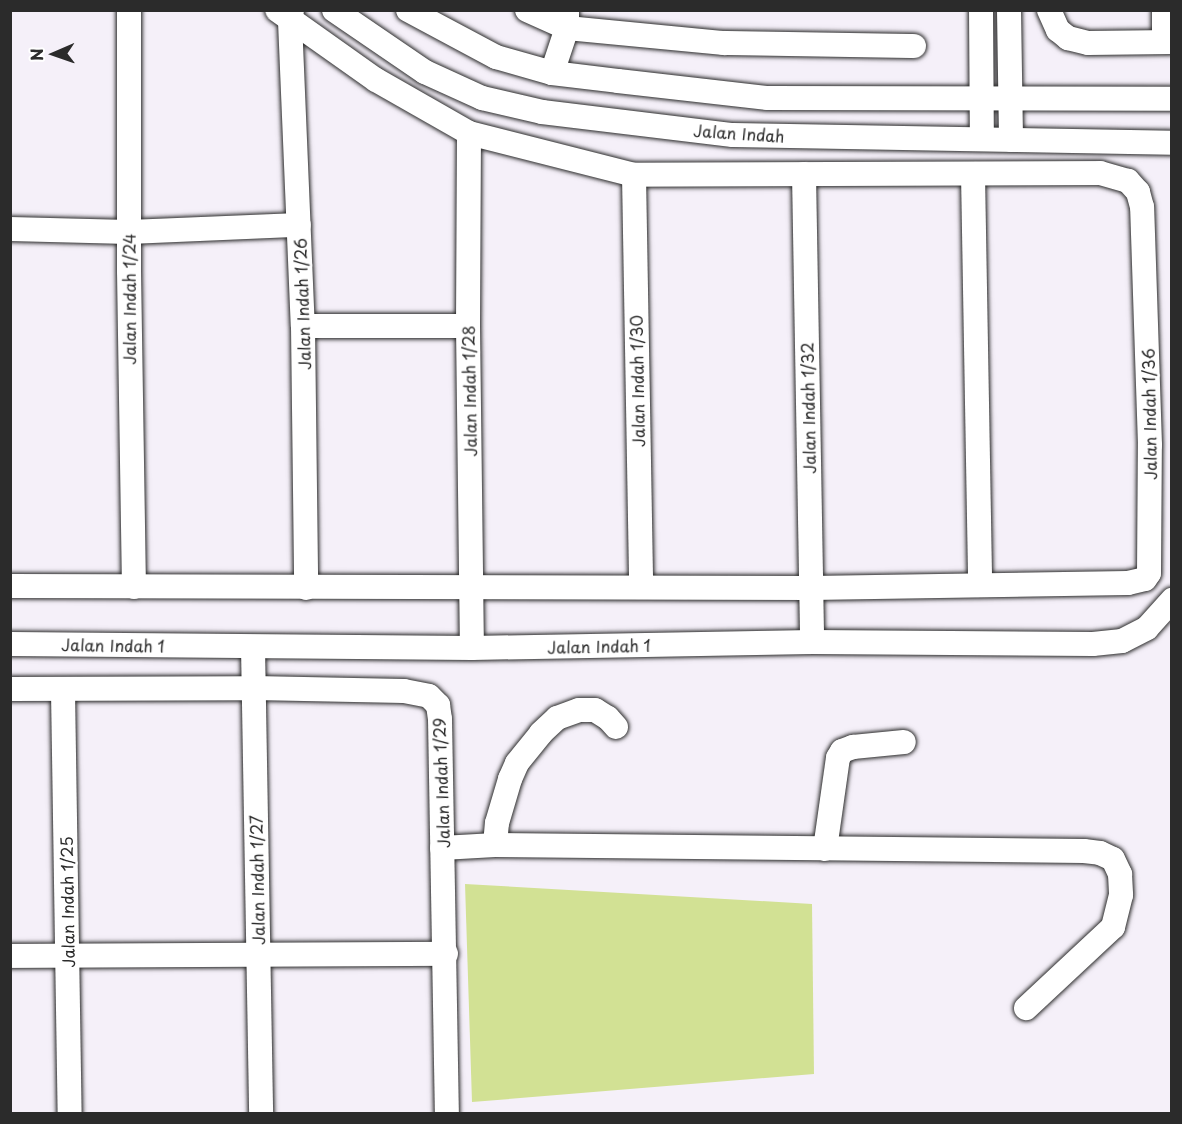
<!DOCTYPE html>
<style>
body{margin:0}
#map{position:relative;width:1182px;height:1124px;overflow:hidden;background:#f5f0f9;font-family:"Playpen Sans",sans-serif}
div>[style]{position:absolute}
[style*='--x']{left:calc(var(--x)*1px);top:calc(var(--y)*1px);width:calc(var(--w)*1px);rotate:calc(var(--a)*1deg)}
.green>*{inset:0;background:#d2e194}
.roads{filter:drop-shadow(0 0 2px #2b2b2b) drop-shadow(0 0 2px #2b2b2b)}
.minor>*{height:24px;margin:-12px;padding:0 12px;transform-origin:12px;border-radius:12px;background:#fff}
span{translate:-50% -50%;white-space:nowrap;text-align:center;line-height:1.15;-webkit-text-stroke:4.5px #fff;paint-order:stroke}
.street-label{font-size:16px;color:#2b2b2b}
.frame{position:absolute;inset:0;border:12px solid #2b2b2b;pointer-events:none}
.north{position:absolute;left:24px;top:24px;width:60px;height:60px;-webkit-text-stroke:4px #fff;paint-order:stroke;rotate:268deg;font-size:16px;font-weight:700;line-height:24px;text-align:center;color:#2b2b2b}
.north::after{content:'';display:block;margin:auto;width:21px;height:27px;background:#2b2b2b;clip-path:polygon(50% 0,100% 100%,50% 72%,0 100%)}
</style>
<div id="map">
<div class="green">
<i style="clip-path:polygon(465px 884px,812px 904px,814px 1074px,472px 1102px)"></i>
</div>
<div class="roads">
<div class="minor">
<i style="--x:129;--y:10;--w:261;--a:90"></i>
<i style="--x:129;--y:271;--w:316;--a:89.1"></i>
<i style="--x:292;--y:10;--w:11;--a:100"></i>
<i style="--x:290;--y:21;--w:305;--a:87.6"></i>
<i style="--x:303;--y:326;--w:262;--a:89.3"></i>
<i style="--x:334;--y:10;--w:110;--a:34.3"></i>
<i style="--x:425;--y:72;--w:63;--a:24.5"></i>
<i style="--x:482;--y:98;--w:62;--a:13.1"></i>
<i style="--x:542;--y:112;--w:192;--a:6.9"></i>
<i style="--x:733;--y:135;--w:439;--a:1"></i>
<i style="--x:408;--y:10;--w:100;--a:28.1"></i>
<i style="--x:496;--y:57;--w:58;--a:15.9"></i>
<i style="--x:552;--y:73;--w:66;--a:6.9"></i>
<i style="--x:618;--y:81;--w:151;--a:6.5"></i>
<i style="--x:768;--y:98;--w:404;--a:0.1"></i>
<i style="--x:527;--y:10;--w:44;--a:24.2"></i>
<i style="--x:567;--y:28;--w:158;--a:5.5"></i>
<i style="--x:724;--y:43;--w:190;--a:0.9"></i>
<i style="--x:981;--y:10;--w:129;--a:89.6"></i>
<i style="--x:1009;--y:10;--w:130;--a:89.1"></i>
<i style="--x:1049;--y:10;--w:22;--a:66"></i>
<i style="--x:1058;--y:30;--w:13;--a:39"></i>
<i style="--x:1068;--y:38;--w:21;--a:14"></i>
<i style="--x:1088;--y:43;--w:84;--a:-0.7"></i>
<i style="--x:1164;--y:42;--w:32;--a:-90"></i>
<i style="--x:552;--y:73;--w:47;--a:-71.6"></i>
<i style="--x:567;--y:28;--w:16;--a:-90"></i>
<i style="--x:469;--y:133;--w:193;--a:90.3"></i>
<i style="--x:468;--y:326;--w:322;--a:89.3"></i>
<i style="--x:804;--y:174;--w:468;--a:89"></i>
<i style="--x:973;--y:174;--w:411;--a:89"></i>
<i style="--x:634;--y:175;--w:412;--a:89"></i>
<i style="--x:10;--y:229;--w:119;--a:1.4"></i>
<i style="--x:129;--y:232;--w:170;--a:-2.4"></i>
<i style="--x:303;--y:326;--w:165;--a:0"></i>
<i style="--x:10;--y:586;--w:801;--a:0.14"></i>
<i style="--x:811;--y:588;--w:317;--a:-0.9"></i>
<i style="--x:1128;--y:583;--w:17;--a:-13"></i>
<i style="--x:1145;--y:579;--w:7;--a:-56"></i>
<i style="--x:1149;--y:573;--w:128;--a:-89.6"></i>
<i style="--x:1150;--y:445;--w:238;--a:-91.9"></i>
<i style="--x:1142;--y:207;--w:16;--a:-105"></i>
<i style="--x:1138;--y:192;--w:15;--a:-132"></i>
<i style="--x:1128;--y:181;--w:29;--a:-164"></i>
<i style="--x:1100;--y:173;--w:466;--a:179.8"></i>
<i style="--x:634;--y:175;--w:170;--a:-165.7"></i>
<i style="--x:469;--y:133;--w:107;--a:-150.3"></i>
<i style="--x:376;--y:80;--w:121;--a:-144.7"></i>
<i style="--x:10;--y:644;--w:462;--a:0.5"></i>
<i style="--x:472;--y:648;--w:340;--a:-1"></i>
<i style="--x:812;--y:642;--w:281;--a:0.4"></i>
<i style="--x:1093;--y:644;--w:29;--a:-6"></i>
<i style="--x:1122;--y:641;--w:28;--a:-27"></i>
<i style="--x:1147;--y:628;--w:38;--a:-48"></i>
<i style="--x:253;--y:647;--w:467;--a:89"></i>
<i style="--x:10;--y:689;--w:244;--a:-0.2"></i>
<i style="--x:254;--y:688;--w:150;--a:1.1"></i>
<i style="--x:404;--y:691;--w:25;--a:11"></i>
<i style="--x:429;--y:696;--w:13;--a:45"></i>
<i style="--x:438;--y:705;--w:14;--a:82"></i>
<i style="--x:440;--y:719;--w:395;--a:89"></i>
<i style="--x:63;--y:691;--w:423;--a:89.1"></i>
<i style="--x:495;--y:845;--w:22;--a:-85"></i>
<i style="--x:497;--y:823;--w:46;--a:-73.5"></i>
<i style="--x:510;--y:779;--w:17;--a:-66"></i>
<i style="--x:517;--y:763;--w:38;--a:-51"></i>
<i style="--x:541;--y:733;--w:22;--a:-43"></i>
<i style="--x:557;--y:718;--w:23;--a:-20"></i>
<i style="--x:579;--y:710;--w:16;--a:0"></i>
<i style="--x:595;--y:710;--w:15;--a:32"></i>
<i style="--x:608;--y:718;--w:12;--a:48"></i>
<i style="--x:442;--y:848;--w:53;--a:-3.2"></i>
<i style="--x:495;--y:845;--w:589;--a:0.58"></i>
<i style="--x:1084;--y:851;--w:16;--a:7"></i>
<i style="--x:1100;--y:853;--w:14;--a:25"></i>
<i style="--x:1113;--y:859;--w:17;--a:65"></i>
<i style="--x:1120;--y:874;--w:21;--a:87"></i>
<i style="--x:1121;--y:895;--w:33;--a:104"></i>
<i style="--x:1113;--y:927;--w:119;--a:137"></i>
<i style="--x:825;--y:849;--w:92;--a:-81.9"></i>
<i style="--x:838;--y:758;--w:8;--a:-60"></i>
<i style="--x:842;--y:751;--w:12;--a:-20"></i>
<i style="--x:853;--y:747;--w:51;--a:-5.6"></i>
<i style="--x:10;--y:956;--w:436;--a:-0.3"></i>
</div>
</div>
<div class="street-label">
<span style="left:739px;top:133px;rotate:4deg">Jalan Indah</span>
<span style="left:129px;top:299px;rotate:-90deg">Jalan Indah 1/24</span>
<span style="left:302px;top:304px;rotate:-92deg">Jalan Indah 1/26</span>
<span style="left:637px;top:381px;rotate:-91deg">Jalan Indah 1/30</span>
<span style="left:469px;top:391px;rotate:-91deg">Jalan Indah 1/28</span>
<span style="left:808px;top:408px;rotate:-91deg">Jalan Indah 1/32</span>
<span style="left:1149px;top:414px;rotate:-91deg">Jalan Indah 1/36</span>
<span style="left:113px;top:645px;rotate:1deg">Jalan Indah 1</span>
<span style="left:599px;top:646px;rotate:-1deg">Jalan Indah 1</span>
<span style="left:441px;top:783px;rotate:-92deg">Jalan Indah 1/29</span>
<span style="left:257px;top:880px;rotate:-91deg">Jalan Indah 1/27</span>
<span style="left:67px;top:902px;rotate:-91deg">Jalan Indah 1/25</span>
</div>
<div class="frame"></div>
<div class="north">N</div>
</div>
